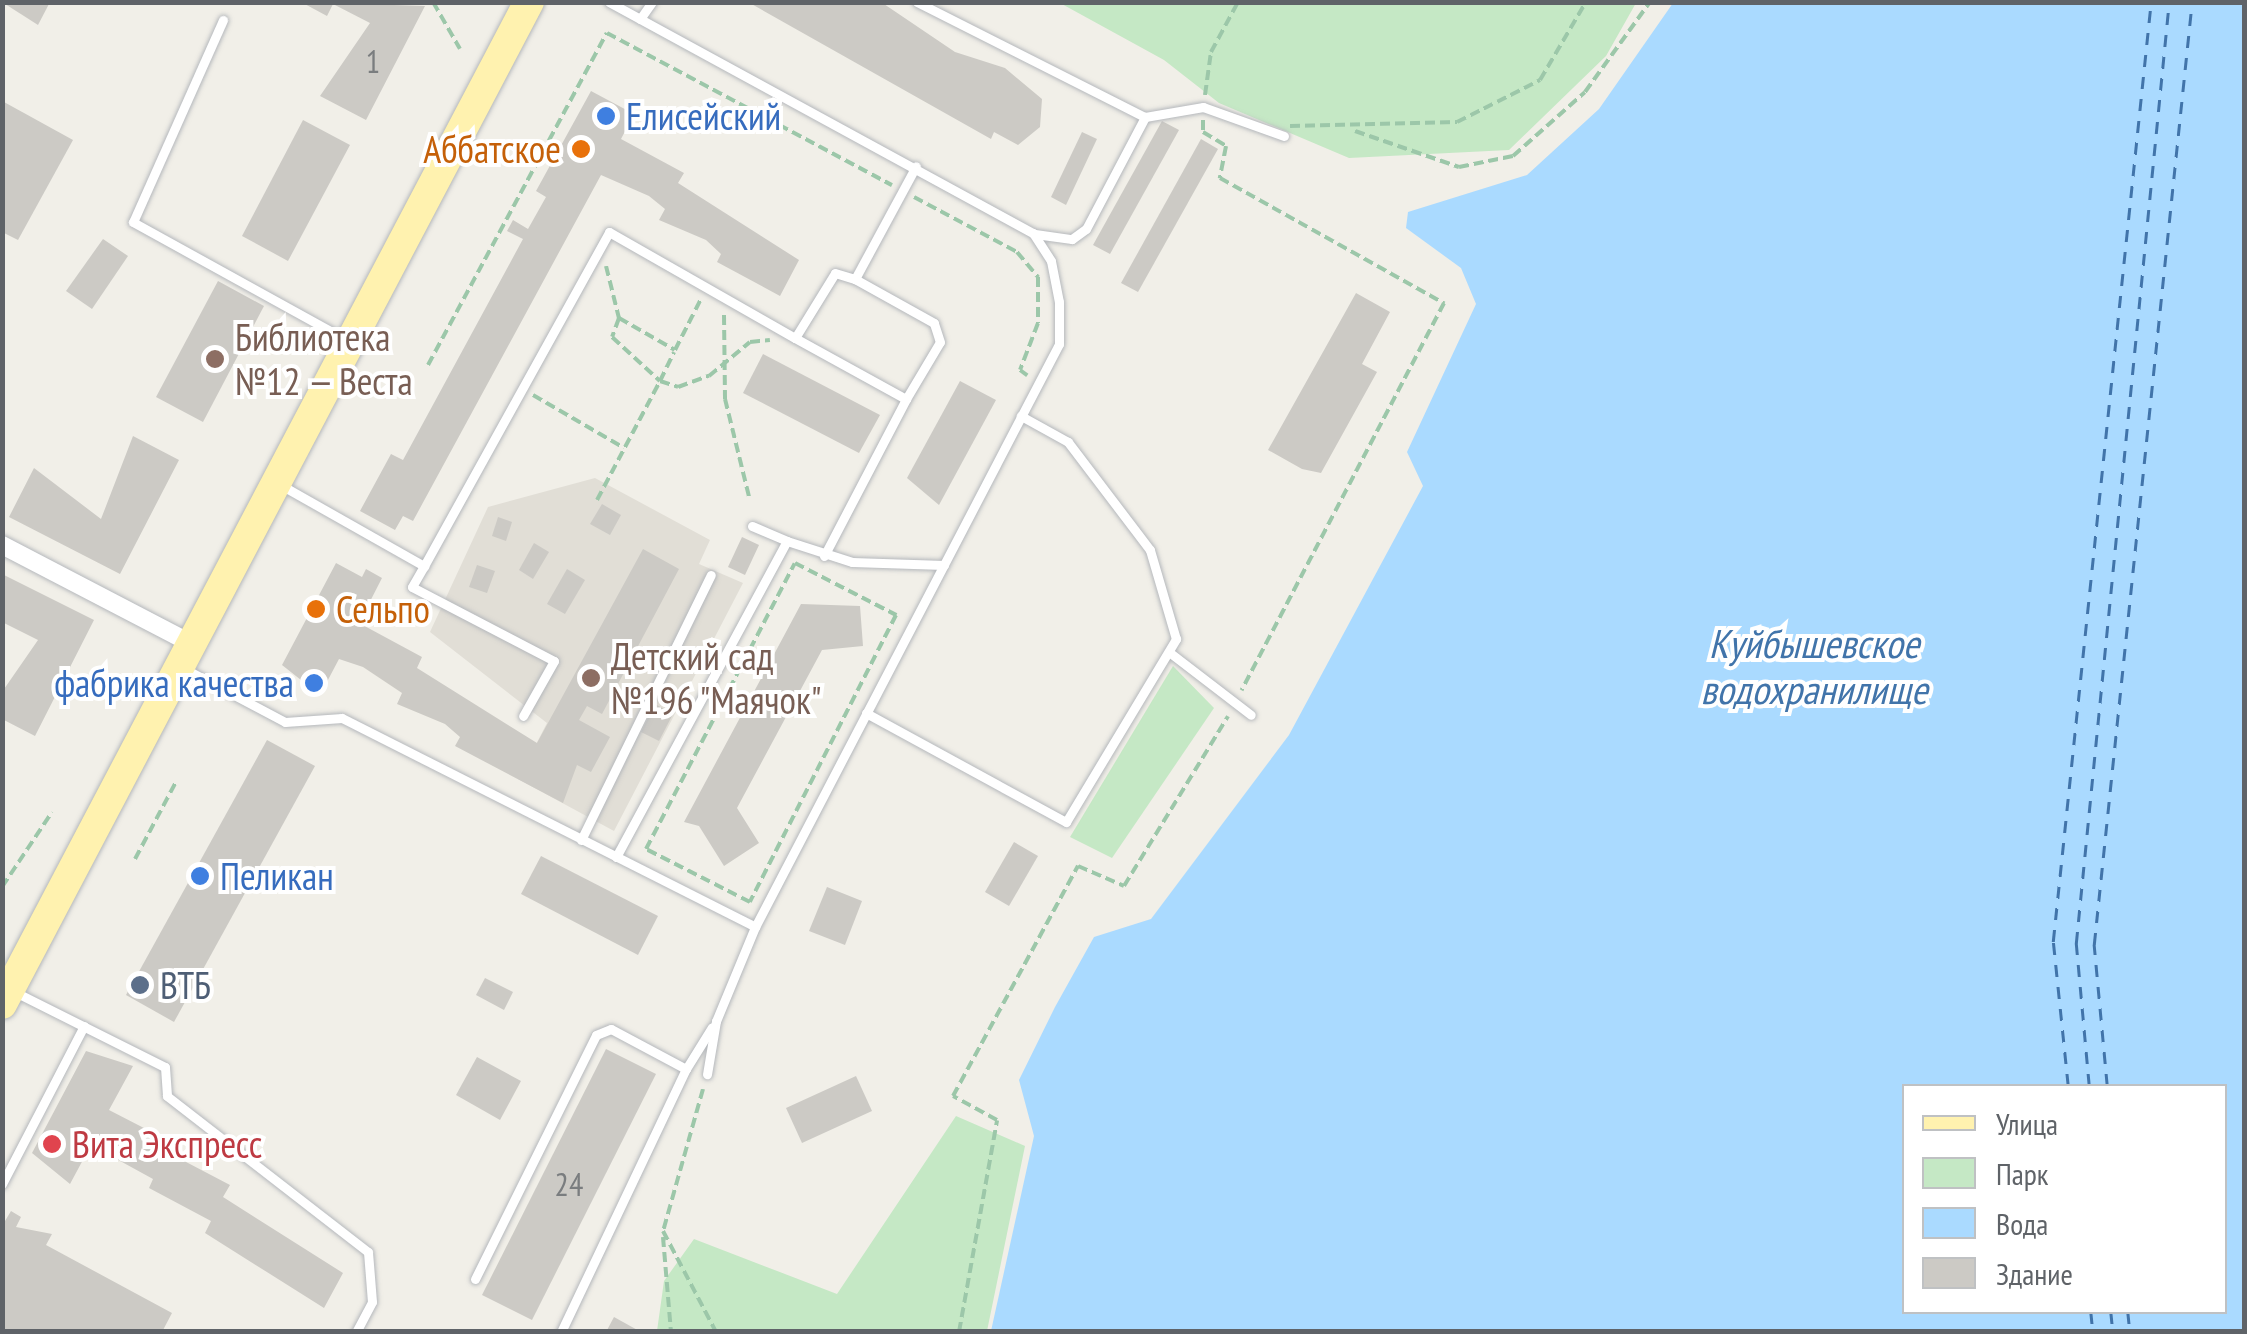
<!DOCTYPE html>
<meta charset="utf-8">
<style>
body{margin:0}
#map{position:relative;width:2247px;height:1334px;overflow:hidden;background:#f1efe8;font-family:"PT Sans Narrow",sans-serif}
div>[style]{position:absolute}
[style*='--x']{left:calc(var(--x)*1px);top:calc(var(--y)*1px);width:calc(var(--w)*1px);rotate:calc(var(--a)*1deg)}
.education>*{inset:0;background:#e1ded6}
.green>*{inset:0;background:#c5e8c5}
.water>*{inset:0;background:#aadaff}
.ferry>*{height:2.5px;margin-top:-1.25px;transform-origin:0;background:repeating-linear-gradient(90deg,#4174aa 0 12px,transparent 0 22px)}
.building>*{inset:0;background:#cccac5}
.path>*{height:4px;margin-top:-2px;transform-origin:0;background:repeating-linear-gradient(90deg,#9cc7a9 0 10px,transparent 0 15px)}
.roads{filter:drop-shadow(0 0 2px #b5b8bc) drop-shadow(0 0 2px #b5b8bc)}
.lane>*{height:9px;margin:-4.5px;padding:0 4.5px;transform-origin:4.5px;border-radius:4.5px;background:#fff}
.street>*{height:18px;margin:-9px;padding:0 9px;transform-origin:9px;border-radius:9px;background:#fff}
.primary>*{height:30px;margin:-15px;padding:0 15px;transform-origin:15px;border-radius:15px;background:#fff2af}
.dots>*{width:28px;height:28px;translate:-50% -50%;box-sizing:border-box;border:5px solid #fff;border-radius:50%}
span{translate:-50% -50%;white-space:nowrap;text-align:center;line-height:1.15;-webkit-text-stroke:8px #fff;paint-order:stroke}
.number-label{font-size:32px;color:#7a7d7f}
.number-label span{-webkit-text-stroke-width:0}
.shop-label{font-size:38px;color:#366cbe}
.left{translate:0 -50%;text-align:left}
.right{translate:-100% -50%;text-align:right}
.food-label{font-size:38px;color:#c56008}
.education-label{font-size:38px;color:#785e54}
.service-label{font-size:38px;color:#4e5e75}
.health-label{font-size:38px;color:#be3a42}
.water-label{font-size:40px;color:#4174aa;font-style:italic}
.frame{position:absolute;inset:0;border:5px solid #5f6368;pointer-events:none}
.legend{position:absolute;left:1902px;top:1084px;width:325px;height:230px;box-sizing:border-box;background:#fff;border:2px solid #bfc1c3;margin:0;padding:12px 18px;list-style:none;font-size:30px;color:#5f6368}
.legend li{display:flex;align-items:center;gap:20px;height:50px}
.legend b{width:50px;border:2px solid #bfc1c3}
</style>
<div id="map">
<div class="education">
<i style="clip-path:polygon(595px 478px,710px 540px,699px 564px,743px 583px,614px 831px,518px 779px,547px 723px,430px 632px,488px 507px)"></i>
</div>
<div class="green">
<i style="clip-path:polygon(1060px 3px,1636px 3px,1606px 56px,1509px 150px,1349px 158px,1219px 103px,1164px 60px)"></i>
<i style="clip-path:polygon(1173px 666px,1214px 708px,1112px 858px,1070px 837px)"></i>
<i style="clip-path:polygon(956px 1116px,1025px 1146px,987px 1331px,657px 1331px,664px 1281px,694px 1239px,837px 1294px)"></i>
</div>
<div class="water">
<i style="clip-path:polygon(evenodd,1673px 3px,2244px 3px,2244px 1331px,991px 1331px,1034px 1136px,1019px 1080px,1055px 1007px,1094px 937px,1151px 919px,1289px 735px,1423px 486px,1407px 452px,1476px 304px,1461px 268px,1406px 228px,1408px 212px,1527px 175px,1599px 109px,1673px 3px,1904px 1086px,2224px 1086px,2224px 1312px,1904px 1312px,1904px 1086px)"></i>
</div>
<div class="ferry">
<i style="--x:2068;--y:1086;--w:145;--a:-95.9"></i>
<i style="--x:2053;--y:942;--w:945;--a:-84.05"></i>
<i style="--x:2089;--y:1086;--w:143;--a:-95.2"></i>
<i style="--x:2076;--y:944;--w:947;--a:-84.36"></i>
<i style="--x:2107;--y:1086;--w:142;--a:-95.3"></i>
<i style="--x:2094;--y:945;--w:948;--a:-84.07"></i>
<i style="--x:2091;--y:1312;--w:20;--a:84"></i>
<i style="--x:2111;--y:1312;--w:20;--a:84"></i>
<i style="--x:2128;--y:1312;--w:20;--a:84"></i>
</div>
<div class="building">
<i style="clip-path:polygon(2px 2px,50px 2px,38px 25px)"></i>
<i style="clip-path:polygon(301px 2px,425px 6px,366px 120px,320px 96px,370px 23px,333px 4px,327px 16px)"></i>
<i style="clip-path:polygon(748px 2px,881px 2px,955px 52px,1005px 68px,1042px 99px,1040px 127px,1018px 145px,994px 132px,991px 139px)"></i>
<i style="clip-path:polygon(591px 91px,634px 114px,621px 139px,684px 173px,678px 183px,799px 260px,780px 296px,717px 262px,721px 254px,706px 240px,659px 220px,665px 209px,649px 196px,601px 175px,413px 521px,403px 516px,395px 530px,360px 511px,391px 454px,403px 460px,523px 239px,507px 231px,513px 220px,528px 229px,546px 197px,536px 191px)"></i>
<i style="clip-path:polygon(4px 102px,73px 140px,18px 240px,2px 232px)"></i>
<i style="clip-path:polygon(303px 120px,350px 145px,288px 261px,242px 236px)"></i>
<i style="clip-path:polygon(1162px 121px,1179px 130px,1110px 254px,1093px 245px)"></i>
<i style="clip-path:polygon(1082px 132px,1097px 139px,1066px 205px,1051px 197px)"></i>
<i style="clip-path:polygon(1201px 139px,1218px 149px,1138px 292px,1121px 283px)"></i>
<i style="clip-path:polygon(103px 239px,128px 256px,92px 309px,66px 291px)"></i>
<i style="clip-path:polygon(218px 281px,264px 306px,203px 422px,156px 397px)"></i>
<i style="clip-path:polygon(1356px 293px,1390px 312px,1362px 364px,1377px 372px,1321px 473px,1302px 469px,1268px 450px)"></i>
<i style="clip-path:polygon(763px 354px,880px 415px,859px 453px,743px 393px)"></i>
<i style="clip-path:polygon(960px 381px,996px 400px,939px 505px,907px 478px)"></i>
<i style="clip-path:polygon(133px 436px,179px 460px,120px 574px,9px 517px,34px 468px,101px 519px)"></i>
<i style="clip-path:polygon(602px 504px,621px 515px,610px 535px,590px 524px)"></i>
<i style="clip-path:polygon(498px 517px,512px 522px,506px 541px,492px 536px)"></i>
<i style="clip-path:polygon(742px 537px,759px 545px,745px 575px,728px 567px)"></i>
<i style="clip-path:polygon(534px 543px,549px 552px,533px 579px,519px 570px)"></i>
<i style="clip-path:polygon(643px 549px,679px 569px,602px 714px,587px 706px,579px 720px,610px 737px,591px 772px,577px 765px,563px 803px,455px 746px,460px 737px,445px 724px,397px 704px,402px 693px,363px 667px,339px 659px,320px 695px,282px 665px,336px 563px,362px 577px,366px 569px,382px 578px,359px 623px,422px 657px,417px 668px,537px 743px)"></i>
<i style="clip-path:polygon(477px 565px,495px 571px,487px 593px,469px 587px)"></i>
<i style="clip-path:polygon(567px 569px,585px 580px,565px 614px,547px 604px)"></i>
<i style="clip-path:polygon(2px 574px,94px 620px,35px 736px,2px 719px,2px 692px,38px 640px,2px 622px)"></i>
<i style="clip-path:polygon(801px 604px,860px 606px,863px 646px,822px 650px,737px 808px,759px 843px,724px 866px,699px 826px,684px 822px)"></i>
<i style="clip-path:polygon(655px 704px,673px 714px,659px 741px,641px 732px)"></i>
<i style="clip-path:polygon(267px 740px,315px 766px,174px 1022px,126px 995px)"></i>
<i style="clip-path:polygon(1014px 842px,1038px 856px,1009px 906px,985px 892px)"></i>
<i style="clip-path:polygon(541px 856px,658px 916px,638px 955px,521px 894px)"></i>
<i style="clip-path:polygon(827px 887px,862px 901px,845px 945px,809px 931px)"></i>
<i style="clip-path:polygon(485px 978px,513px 992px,504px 1010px,476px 995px)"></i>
<i style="clip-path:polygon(606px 1049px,656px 1074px,532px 1320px,482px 1295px)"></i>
<i style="clip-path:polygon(86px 1051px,133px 1066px,109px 1110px,173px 1143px,167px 1152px,230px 1185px,223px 1197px,343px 1273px,324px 1308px,205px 1233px,211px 1221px,149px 1188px,153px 1179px,91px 1145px,70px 1184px,32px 1153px)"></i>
<i style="clip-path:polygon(477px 1057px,521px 1081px,500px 1120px,456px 1095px)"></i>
<i style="clip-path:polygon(856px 1076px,872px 1111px,802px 1143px,786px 1108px)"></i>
<i style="clip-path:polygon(11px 1211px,21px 1217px,16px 1227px,52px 1234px,46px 1245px,172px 1313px,162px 1332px,2px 1332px,2px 1226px)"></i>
<i style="clip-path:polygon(614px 1317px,641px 1332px,606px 1332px)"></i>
</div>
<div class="path">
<i style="--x:433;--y:2;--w:54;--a:60.1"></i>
<i style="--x:1205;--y:95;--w:43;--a:-82.1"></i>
<i style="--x:1211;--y:52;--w:57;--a:-61.6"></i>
<i style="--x:1203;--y:120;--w:12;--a:90"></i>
<i style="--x:1203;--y:132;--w:27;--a:31"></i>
<i style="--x:1226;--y:146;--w:33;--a:101"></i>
<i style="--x:1220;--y:178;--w:257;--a:29.2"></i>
<i style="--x:1444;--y:303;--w:437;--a:117.6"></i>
<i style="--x:1290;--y:126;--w:167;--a:-1.4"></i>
<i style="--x:1457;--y:122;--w:93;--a:-26.8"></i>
<i style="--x:1540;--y:80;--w:91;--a:-59.5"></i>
<i style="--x:1355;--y:131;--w:110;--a:19.1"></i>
<i style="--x:1459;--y:167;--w:55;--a:-11.5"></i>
<i style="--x:1513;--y:156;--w:96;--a:-41.6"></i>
<i style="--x:1585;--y:92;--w:111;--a:-54.2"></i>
<i style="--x:914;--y:197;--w:117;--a:28.1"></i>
<i style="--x:1017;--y:252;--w:33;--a:50"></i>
<i style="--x:1038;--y:277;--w:46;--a:90"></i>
<i style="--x:1038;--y:323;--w:50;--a:111"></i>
<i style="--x:1020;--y:370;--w:9;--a:36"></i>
<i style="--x:606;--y:266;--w:54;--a:76"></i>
<i style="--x:619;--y:318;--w:64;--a:29.7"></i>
<i style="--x:675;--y:350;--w:57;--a:-63"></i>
<i style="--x:724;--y:315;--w:84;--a:89.3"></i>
<i style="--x:725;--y:399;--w:101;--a:76.2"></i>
<i style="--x:619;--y:318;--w:20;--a:110"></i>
<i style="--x:612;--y:337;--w:65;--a:42.5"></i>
<i style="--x:660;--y:381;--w:32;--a:-64"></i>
<i style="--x:428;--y:365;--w:377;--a:-61.7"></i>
<i style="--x:607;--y:33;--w:323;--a:28.1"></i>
<i style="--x:533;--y:395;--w:105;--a:30.2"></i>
<i style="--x:597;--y:500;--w:135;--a:-62.1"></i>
<i style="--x:660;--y:381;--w:19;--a:18"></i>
<i style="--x:678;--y:387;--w:33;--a:-20"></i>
<i style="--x:709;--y:376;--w:53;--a:-39.7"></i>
<i style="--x:750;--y:342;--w:20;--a:-6"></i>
<i style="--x:795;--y:563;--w:114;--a:27.2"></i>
<i style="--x:896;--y:615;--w:322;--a:117"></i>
<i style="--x:750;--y:902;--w:117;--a:-153"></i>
<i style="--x:646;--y:849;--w:322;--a:-62.5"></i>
<i style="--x:135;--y:859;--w:89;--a:-62"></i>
<i style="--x:2;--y:887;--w:90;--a:-56.3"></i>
<i style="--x:703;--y:1089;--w:148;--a:105.7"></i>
<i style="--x:663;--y:1231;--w:114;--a:62.3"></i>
<i style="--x:663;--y:1237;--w:95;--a:85.2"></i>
<i style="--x:959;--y:1332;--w:215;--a:-79.8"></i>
<i style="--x:997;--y:1120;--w:50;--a:-151.4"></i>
<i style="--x:953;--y:1096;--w:262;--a:-61.5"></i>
<i style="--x:1078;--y:866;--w:50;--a:23.5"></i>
<i style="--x:1124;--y:886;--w:199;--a:-58.5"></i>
</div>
<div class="roads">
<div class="lane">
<i style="--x:609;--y:2;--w:483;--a:28.6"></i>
<i style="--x:1033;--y:233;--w:33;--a:57"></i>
<i style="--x:1051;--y:261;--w:42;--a:79"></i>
<i style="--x:1059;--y:302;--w:42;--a:90"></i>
<i style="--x:1059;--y:344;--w:657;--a:117.54"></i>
<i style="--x:755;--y:927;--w:102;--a:112.5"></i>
<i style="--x:716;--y:1021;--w:54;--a:99.6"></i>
<i style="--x:917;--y:2;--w:255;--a:26.8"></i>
<i style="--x:640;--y:19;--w:21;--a:-55"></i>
<i style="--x:223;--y:20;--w:221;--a:114"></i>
<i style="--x:133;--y:222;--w:244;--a:28.9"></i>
<i style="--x:1035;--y:234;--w:37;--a:8"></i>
<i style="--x:1072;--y:239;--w:17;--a:-36"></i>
<i style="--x:1086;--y:229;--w:127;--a:-62.2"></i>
<i style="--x:1145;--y:117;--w:59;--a:-9.8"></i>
<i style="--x:1203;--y:107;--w:86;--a:19.7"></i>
<i style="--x:795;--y:338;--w:127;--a:28.8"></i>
<i style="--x:906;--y:399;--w:66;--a:-59.2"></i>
<i style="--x:940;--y:342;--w:20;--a:-108"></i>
<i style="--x:934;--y:323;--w:90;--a:-150.9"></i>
<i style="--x:279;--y:484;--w:167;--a:29.5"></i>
<i style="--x:424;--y:566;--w:382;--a:-61"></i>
<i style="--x:609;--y:232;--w:214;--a:29.7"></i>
<i style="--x:795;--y:338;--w:76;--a:-58.4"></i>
<i style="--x:835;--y:273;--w:21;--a:17"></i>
<i style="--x:855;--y:279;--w:128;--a:-61.6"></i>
<i style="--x:752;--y:526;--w:38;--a:23"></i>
<i style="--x:824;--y:556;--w:177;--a:-62.4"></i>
<i style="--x:424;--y:566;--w:24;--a:120"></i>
<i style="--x:412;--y:587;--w:160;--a:27.5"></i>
<i style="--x:554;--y:661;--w:63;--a:119.4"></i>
<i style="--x:1169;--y:652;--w:103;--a:37.5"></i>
<i style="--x:185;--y:669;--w:113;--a:27.9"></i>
<i style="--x:285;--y:722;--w:57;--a:-4"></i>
<i style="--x:342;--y:718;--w:463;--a:26.8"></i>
<i style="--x:866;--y:713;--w:228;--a:28.6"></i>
<i style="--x:1066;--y:822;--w:214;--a:-59"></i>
<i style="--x:1176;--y:639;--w:93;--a:-106.3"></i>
<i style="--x:1150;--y:550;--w:136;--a:-127.2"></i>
<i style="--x:1068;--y:442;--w:54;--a:-151"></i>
<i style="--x:581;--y:840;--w:295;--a:-63.9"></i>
<i style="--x:616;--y:857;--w:359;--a:-61.6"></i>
<i style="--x:787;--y:541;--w:68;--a:17.9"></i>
<i style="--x:852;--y:562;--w:92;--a:1.9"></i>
<i style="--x:13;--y:991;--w:170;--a:26.6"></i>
<i style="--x:165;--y:1067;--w:29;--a:86"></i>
<i style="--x:167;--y:1096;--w:254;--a:37.8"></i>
<i style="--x:368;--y:1252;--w:50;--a:85.4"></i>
<i style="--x:372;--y:1302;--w:34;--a:118"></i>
<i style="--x:2;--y:1184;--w:178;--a:-62.6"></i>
<i style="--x:475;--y:1279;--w:272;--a:-63.6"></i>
<i style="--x:596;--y:1035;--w:16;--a:-22"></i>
<i style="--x:611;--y:1029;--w:85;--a:28.1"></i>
<i style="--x:686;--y:1069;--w:49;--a:-58.2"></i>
<i style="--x:561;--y:1332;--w:291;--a:-64.6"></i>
</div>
<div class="street">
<i style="--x:2;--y:545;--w:212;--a:27.5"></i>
</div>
<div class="primary">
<i style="--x:2;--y:1004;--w:1132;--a:-62.26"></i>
</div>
</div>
<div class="dots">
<i style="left:606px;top:116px;background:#3f7fe0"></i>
<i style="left:581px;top:149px;background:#e8710a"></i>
<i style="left:215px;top:359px;background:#8d6e63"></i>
<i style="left:316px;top:609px;background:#e8710a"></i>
<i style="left:591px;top:678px;background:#8d6e63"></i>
<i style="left:314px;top:683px;background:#3f7fe0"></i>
<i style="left:200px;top:876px;background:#3f7fe0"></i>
<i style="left:140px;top:985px;background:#5c6f8a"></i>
<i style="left:52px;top:1144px;background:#e0444e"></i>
</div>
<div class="number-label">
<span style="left:373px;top:61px">1</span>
<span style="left:569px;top:1184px">24</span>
</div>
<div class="shop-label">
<span class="left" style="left:626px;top:116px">Елисейский</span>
<span class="right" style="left:294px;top:683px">фабрика качества</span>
<span class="left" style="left:220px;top:876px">Пеликан</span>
</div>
<div class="food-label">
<span class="right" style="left:561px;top:149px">Аббатское</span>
<span class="left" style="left:336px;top:609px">Сельпо</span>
</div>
<div class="education-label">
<span class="left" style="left:235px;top:359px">Библиотека<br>№12 — Веста</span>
<span class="left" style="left:611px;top:678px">Детский сад<br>№196 "Маячок"</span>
</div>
<div class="service-label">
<span class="left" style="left:160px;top:985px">ВТБ</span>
</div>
<div class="health-label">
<span class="left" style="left:72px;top:1144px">Вита Экспресс</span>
</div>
<div class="water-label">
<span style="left:1814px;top:666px">Куйбышевское<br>водохранилище</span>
</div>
<div class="frame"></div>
<ul class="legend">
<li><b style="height:12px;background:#fff2af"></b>Улица</li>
<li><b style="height:28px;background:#c5e8c5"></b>Парк</li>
<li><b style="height:28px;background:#aadaff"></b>Вода</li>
<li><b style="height:28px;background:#cccac5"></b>Здание</li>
</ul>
</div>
